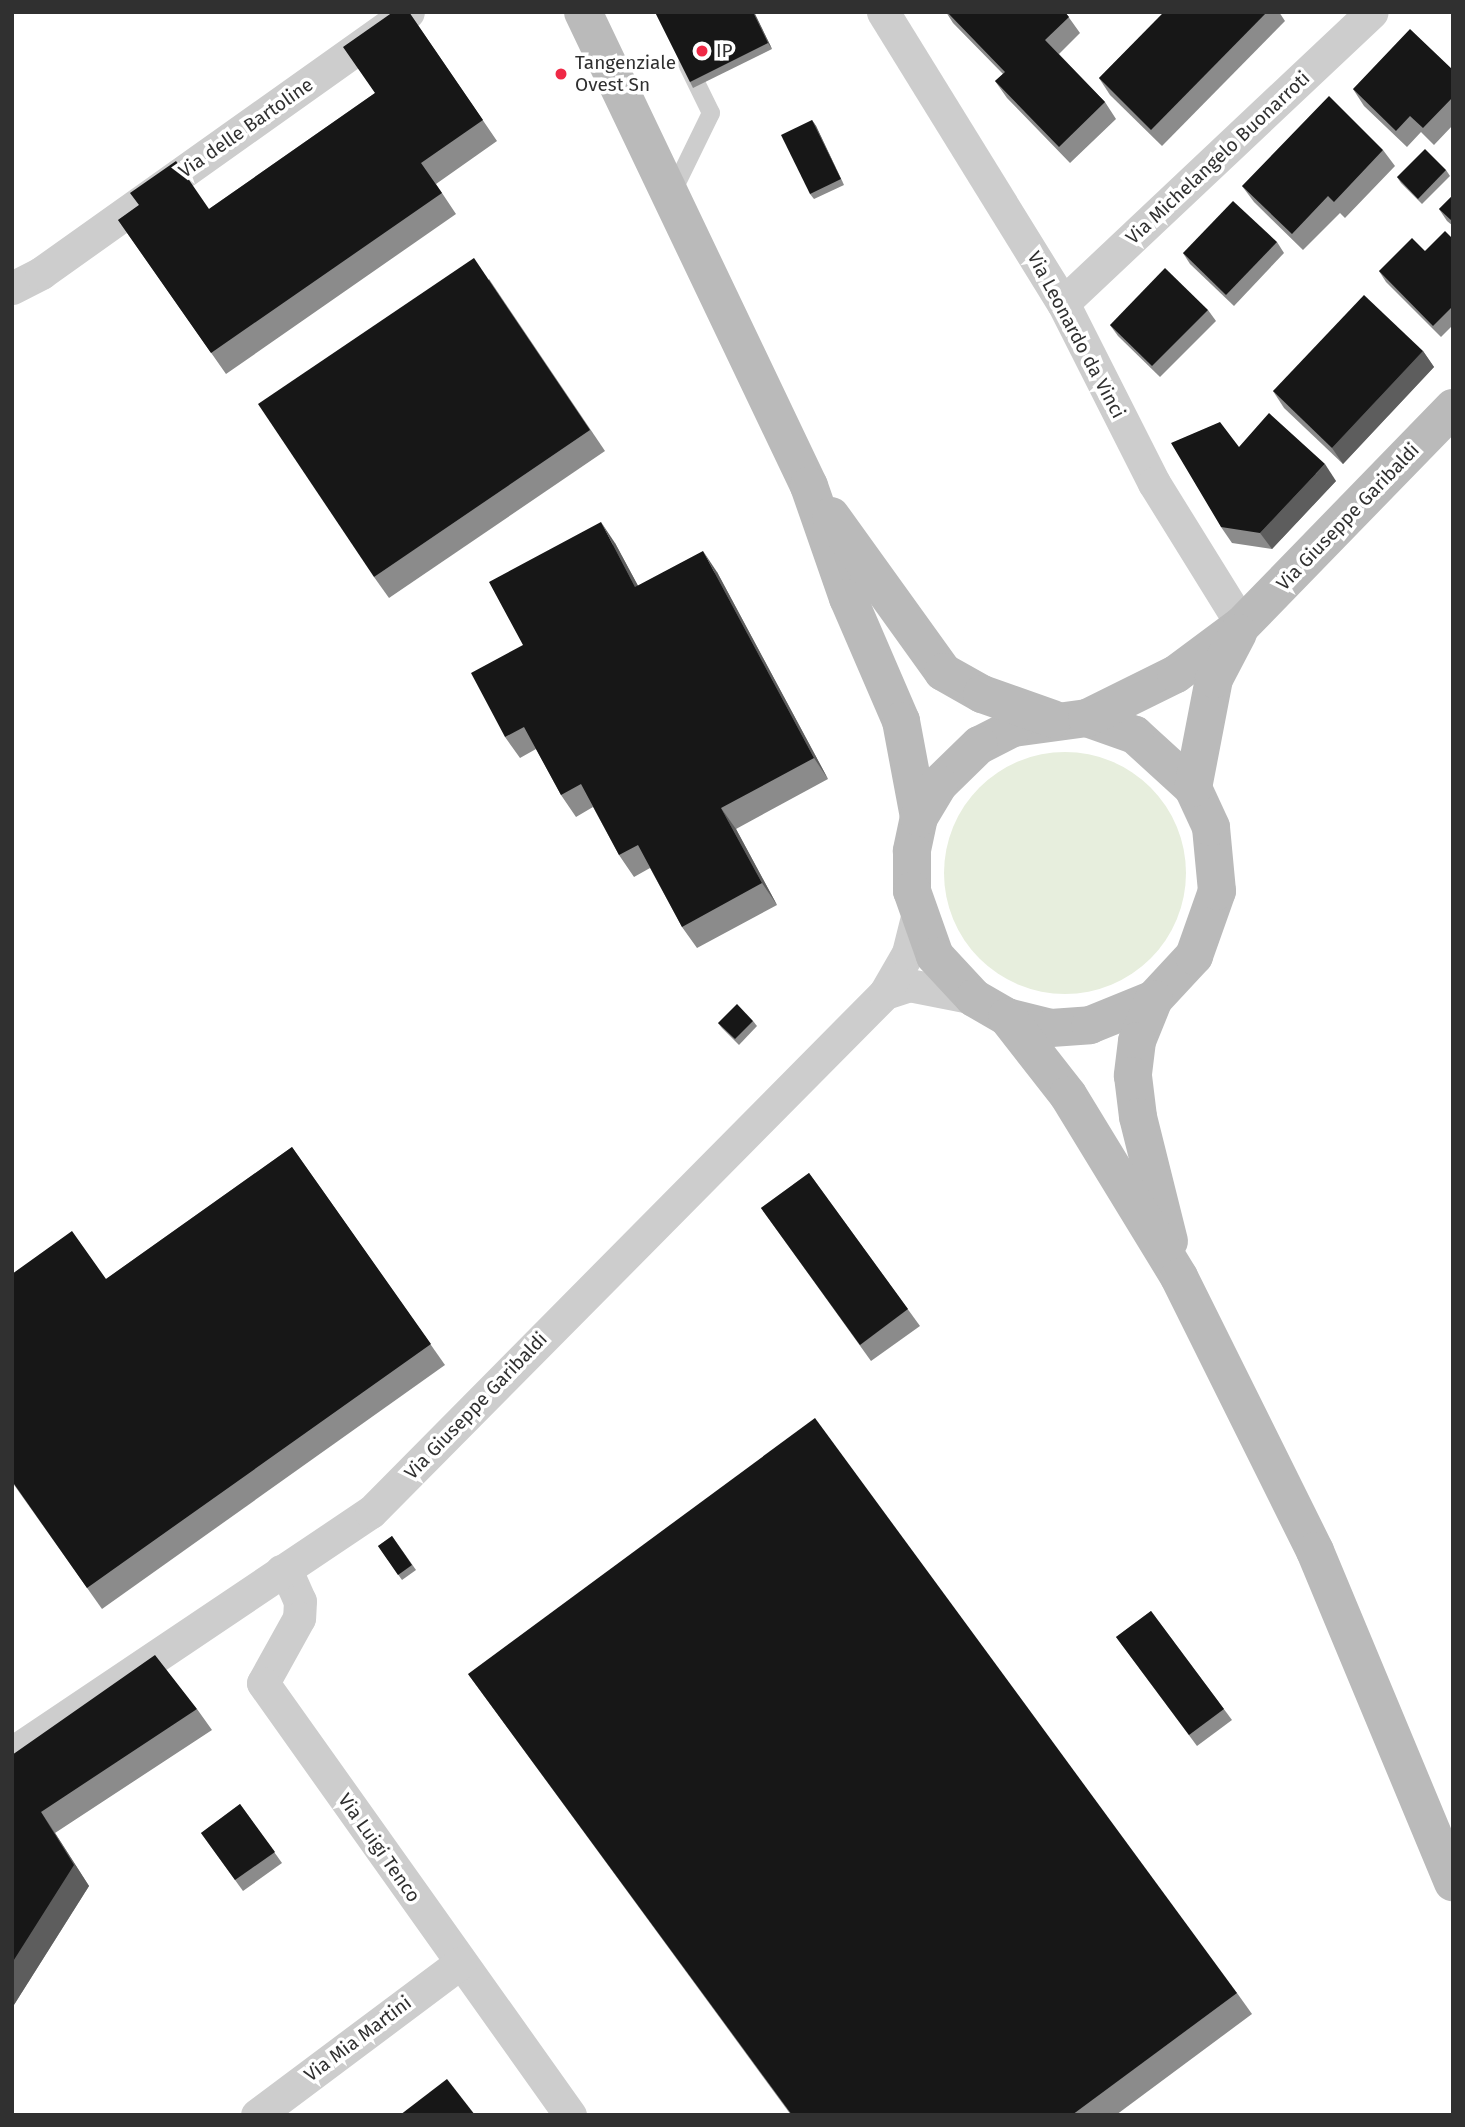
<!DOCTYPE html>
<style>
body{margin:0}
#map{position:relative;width:1465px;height:2127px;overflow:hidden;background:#fff;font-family:"Fira Sans",sans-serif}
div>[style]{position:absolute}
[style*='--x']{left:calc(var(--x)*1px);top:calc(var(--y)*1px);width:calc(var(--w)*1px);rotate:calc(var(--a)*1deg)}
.green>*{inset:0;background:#e7eedd}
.round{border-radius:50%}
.lane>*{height:18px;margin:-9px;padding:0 9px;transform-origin:9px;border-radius:9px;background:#cdcdcd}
.street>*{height:33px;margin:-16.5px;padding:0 16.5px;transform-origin:16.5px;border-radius:16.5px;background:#cdcdcd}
.secondary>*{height:38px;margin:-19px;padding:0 19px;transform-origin:19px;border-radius:19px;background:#bababa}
.wall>*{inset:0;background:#8b8b8b}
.shaded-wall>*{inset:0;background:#5d5d5d}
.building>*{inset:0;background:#171717}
.dots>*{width:19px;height:19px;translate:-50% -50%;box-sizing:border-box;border:4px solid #fff;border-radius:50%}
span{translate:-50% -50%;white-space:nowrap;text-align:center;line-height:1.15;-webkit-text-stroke:7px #fff;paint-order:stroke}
.poi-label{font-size:19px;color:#303030}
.left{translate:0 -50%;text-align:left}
.street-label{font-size:19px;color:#303030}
.frame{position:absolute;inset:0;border:14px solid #303030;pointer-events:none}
</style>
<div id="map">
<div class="green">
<i class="round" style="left:944px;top:752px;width:242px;height:242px"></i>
</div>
<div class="lane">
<i style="--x:672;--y:193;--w:89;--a:-64"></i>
<i style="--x:711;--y:113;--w:55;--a:-116.1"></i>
</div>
<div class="street">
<i style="--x:883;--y:12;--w:342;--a:58.3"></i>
<i style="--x:1063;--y:303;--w:202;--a:63.2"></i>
<i style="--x:1154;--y:483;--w:167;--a:58.2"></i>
<i style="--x:12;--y:288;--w:33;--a:-27"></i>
<i style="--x:41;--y:273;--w:450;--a:-35.4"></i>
<i style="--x:1063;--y:303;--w:424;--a:-43.3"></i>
<i style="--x:885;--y:993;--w:25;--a:-18"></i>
<i style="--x:909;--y:985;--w:66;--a:11.3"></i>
<i style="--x:281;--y:1571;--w:12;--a:42"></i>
<i style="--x:290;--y:1579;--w:24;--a:66"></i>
<i style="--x:300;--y:1601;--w:17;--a:93"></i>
<i style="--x:299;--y:1618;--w:74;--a:119"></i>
<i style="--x:263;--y:1683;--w:530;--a:54.6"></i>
<i style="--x:12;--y:1753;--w:432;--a:-33.9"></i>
<i style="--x:371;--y:1512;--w:730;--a:-45.28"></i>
<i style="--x:885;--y:993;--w:46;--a:-60.1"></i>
<i style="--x:908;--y:953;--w:38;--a:-76"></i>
<i style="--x:257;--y:2115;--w:254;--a:-36.8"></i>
</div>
<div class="secondary">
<i style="--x:583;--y:12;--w:525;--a:64.51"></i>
<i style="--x:809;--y:486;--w:119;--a:70.8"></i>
<i style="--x:848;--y:598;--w:134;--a:66.7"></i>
<i style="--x:901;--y:721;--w:98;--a:79.4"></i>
<i style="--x:919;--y:817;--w:35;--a:102"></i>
<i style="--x:912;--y:851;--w:40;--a:90"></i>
<i style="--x:912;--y:891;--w:69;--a:70.5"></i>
<i style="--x:935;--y:956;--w:57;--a:47.1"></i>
<i style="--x:974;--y:998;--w:38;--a:30"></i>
<i style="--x:1007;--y:1017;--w:45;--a:14"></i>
<i style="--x:1051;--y:1028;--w:39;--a:-4"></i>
<i style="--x:1090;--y:1025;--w:69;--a:-22.1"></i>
<i style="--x:1154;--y:999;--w:59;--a:-47.1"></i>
<i style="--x:1194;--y:956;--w:69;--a:-70.5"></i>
<i style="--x:1217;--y:891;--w:64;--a:-95.4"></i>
<i style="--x:1211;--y:827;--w:43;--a:-114.8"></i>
<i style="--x:1193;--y:788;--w:79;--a:-137.6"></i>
<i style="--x:1135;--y:735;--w:51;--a:-160.5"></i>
<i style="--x:1087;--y:718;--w:75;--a:172.3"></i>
<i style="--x:1013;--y:728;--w:38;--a:153"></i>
<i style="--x:979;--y:745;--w:56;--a:135.7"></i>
<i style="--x:939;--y:784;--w:39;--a:121"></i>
<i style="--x:831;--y:516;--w:192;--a:54.3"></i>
<i style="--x:943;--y:672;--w:45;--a:29.4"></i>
<i style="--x:982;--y:694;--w:75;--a:19.4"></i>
<i style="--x:1087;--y:718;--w:99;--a:-26.3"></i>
<i style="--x:1176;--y:674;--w:82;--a:-36.6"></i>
<i style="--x:1242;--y:625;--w:303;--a:-45.8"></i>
<i style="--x:1193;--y:788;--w:111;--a:-79.1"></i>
<i style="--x:1214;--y:679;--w:52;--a:-62.4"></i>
<i style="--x:1154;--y:999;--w:45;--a:112"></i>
<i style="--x:1137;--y:1041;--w:35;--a:97"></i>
<i style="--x:1133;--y:1076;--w:41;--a:83"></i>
<i style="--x:1138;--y:1117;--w:128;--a:76"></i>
<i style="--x:1007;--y:1017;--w:99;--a:52"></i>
<i style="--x:1068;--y:1095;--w:213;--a:58.6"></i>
<i style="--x:1179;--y:1277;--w:306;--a:63.6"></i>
<i style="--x:1315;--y:1551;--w:359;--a:67.4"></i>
</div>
<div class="wall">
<i style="clip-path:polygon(409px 12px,497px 141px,436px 184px,456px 214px,226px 374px,118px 220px,139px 205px,209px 209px,375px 93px)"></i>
<i style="clip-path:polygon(655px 12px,754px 12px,772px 49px,693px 88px)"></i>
<i style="clip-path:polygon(946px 12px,1065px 12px,1080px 33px,1059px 54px,1105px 102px,1116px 119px,1070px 163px,1007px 98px,995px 81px,1003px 74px,953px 23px)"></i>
<i style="clip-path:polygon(1164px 12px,1279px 12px,1285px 21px,1162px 146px,1110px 95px,1099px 78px)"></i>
<i style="clip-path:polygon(1453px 70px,1453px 125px,1434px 145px,1421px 132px,1407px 147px,1364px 106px,1353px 89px)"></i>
<i style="clip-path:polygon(812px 120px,816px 126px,844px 185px,814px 199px,810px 194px)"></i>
<i style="clip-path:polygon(1383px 150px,1395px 166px,1345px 218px,1340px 213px,1303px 250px,1254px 202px,1242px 186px)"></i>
<i style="clip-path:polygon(1446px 170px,1450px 176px,1422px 204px,1401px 183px,1397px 177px)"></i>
<i style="clip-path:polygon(1453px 195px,1453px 226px,1447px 221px,1439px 209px)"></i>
<i style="clip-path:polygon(1453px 239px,1453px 325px,1441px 337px,1386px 282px,1379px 271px)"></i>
<i style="clip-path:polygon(1277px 242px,1284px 253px,1234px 306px,1190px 264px,1183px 253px)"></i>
<i style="clip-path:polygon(489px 279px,605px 451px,389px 598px,374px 577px)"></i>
<i style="clip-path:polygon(1208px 310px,1216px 321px,1160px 377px,1118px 336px,1110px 325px)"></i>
<i style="clip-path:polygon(1423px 351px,1434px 367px,1343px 464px,1284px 408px,1273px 391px)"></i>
<i style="clip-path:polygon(1239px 447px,1336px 481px,1272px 549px,1232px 543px,1221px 527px)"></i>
<i style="clip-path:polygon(615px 543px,638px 586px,717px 572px,828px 779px,736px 829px,777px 905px,697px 948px,682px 927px,650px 868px,634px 877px,619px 855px,593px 807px,576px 817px,561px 795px,536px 749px,520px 758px,505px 737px,523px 645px)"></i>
<i style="clip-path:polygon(753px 1021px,757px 1026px,739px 1045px,722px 1028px,718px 1023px)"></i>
<i style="clip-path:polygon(292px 1147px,445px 1365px,102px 1609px,12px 1482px,106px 1279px)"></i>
<i style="clip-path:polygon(809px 1173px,920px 1326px,871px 1361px,761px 1208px)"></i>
<i style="clip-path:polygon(392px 1536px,416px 1570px,402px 1580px,378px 1546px)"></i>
<i style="clip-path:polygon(1151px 1611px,1232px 1720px,1197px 1746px,1116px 1637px)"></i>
<i style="clip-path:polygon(468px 1674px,1237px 1993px,1252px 2014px,1116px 2115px,791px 2115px)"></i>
<i style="clip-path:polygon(197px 1709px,212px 1730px,55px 1833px,89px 1886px,12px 2008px,12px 1755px)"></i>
<i style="clip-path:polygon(240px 1804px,282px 1863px,243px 1891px,201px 1833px)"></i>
</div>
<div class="shaded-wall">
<i style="clip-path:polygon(753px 12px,754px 12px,772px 49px,768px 43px)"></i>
<i style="clip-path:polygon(812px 120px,816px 126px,844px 185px,841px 179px)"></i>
<i style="clip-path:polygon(1423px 351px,1434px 367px,1343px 464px,1332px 448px)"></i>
<i style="clip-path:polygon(1325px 464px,1336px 481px,1272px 549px,1260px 533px)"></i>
<i style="clip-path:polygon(601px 522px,615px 543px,650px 608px,635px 587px)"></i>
<i style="clip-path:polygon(703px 551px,717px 572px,828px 779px,814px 758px)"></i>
<i style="clip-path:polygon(721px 808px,736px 829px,777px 905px,762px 883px)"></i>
<i style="clip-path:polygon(41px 1812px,55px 1833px,89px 1886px,12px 2008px,12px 1963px)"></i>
</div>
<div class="building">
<i style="clip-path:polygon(393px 12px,409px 12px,483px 120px,421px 163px,442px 193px,211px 353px,118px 220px,139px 205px,130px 193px,176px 161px,209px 209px,375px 93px,343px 47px)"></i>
<i style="clip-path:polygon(655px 12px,753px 12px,768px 43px,690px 82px)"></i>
<i style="clip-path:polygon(947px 12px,1065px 12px,1069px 17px,1045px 40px,1105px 102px,1059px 147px,995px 81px,1005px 72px)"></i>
<i style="clip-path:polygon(1164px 12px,1267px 12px,1151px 130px,1099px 78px)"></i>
<i style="clip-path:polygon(1410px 29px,1453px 70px,1453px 97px,1423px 128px,1410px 116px,1396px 131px,1353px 89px)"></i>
<i style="clip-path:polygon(1329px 96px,1383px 150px,1334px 202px,1328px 196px,1292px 234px,1242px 186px)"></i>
<i style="clip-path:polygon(812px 120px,841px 179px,810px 194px,781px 135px)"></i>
<i style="clip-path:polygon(1425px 149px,1446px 170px,1418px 199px,1397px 177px)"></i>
<i style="clip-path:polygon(1453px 195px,1453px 222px,1439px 209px)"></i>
<i style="clip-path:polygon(1233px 201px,1277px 242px,1226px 295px,1183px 253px)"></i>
<i style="clip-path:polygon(1445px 231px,1453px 239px,1453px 306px,1433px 326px,1379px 271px,1412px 238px,1425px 251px)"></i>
<i style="clip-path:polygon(474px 258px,590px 430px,374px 577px,258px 404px)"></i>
<i style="clip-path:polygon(1165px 268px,1208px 310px,1152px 366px,1110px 325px)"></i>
<i style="clip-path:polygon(1364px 295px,1423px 351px,1332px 448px,1273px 391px)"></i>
<i style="clip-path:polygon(1269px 413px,1325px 464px,1260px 533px,1221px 527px,1171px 443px,1220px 422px,1239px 447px)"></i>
<i style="clip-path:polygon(601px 522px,635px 587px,703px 551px,814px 758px,721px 808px,762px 883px,682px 927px,638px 845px,619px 855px,581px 784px,561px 795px,524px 727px,505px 737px,471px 673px,523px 645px,489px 582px)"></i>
<i style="clip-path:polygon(737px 1004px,753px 1021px,735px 1039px,718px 1023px)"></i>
<i style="clip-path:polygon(292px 1147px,431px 1344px,87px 1588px,12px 1481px,12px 1274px,72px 1231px,106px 1279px)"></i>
<i style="clip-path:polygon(809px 1173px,908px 1309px,860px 1345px,761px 1208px)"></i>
<i style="clip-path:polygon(815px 1418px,1237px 1993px,1072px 2115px,792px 2115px,468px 1674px)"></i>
<i style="clip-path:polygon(392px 1536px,412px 1565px,398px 1575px,378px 1546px)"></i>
<i style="clip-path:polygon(1151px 1611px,1224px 1709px,1189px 1735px,1116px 1637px)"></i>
<i style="clip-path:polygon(155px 1655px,197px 1709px,41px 1812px,74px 1865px,12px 1963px,12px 1755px)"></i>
<i style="clip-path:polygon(240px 1804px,275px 1852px,235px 1880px,201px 1833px)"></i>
<i style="clip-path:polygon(447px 2079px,475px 2115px,400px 2115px)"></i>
</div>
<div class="dots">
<i style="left:702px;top:51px;background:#ef2946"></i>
<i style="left:561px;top:74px;background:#ef2946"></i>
</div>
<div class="poi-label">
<span class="left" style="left:716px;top:51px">IP</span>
<span class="left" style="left:575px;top:74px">Tangenziale<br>Ovest Sn</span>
</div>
<div class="street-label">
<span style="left:246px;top:128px;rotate:-35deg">Via delle Bartoline</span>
<span style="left:1218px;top:158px;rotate:-43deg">Via Michelangelo Buonarroti</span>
<span style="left:1076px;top:335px;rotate:62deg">Via Leonardo da Vinci</span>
<span style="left:1348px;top:517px;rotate:-46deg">Via Giuseppe Garibaldi</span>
<span style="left:476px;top:1406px;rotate:-46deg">Via Giuseppe Garibaldi</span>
<span style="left:379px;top:1848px;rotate:55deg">Via Luigi Tenco</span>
<span style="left:358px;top:2039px;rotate:-37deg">Via Mia Martini</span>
</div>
<div class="frame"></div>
</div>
